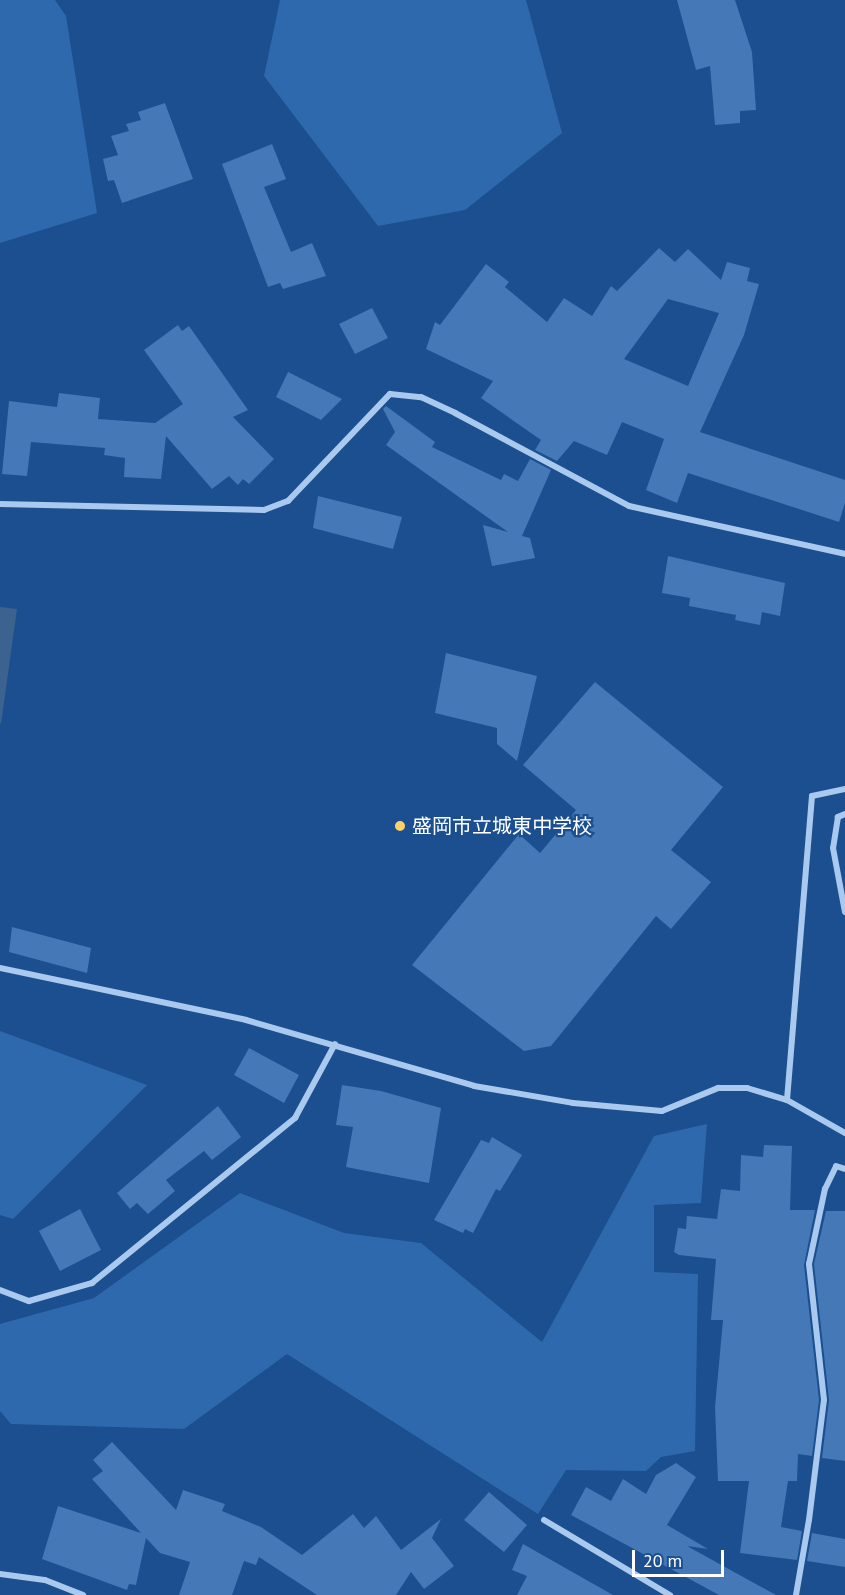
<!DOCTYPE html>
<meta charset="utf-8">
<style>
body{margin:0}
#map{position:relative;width:845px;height:1595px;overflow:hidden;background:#1b4f8f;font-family:"PT Sans","Noto Sans JP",sans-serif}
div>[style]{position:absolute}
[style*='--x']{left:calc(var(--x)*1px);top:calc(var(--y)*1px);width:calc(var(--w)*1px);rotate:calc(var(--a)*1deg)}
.green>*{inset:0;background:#2e69ad}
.water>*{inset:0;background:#3c6290}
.building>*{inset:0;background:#4478b7}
.minor>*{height:6px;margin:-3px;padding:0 3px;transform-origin:3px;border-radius:3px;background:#a9c9ee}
.dots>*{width:16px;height:16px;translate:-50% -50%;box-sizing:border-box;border:3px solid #1b4f8f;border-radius:50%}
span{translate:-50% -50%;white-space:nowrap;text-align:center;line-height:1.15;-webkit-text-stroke:4.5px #1b4f8f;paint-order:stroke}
.poi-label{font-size:20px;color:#fff}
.left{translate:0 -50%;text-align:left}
.scale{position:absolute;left:632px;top:1550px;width:92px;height:27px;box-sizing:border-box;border:3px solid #fff;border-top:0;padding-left:8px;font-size:18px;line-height:21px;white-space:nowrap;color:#fff;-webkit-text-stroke:4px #1b4f8f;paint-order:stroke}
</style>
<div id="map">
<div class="green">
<i style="clip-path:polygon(0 0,55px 0,66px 16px,97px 213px,0 243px)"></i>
<i style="clip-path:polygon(280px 0,526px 0,562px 133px,465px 210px,378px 226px,264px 76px)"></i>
<i style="clip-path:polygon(0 1031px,147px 1085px,13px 1219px,0 1215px)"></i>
<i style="clip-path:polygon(707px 1124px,701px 1203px,654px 1205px,654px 1272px,698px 1274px,695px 1451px,661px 1457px,646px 1471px,566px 1470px,538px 1514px,287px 1354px,184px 1429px,11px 1424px,0 1411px,0 1324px,94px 1298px,240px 1193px,344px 1233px,421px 1243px,542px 1342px,654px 1136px)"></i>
</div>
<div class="water">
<i style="clip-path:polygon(0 607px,17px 609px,1px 724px,0 723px)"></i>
</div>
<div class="building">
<i style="clip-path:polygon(677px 0,735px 0,752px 52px,756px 110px,740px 111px,740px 123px,715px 125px,710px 66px,696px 70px)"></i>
<i style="clip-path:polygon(165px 103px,193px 179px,122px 203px,114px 180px,108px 181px,103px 159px,118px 155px,111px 136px,129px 131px,126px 124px,141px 120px,138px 112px)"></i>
<i style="clip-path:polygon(272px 144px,286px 179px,264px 187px,291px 252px,312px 243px,326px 276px,283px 289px,280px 283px,268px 287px,222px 164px)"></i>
<i style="clip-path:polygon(evenodd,659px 248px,675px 262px,688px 249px,721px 280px,727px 262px,750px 268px,747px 281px,759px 284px,744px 335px,700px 432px,845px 480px,845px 503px,839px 522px,688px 473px,677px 503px,646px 490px,664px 439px,622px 422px,607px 455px,574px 441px,557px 461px,535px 450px,541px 440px,481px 398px,493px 381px,426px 349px,435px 322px,440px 325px,486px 264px,509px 282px,505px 287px,547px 322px,564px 298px,592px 316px,611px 286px,617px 291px,659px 248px,668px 299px,719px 313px,688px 386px,624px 359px,668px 299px)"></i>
<i style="clip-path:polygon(372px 308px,388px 338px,355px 354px,339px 324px)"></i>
<i style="clip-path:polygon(178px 325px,182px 331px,189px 326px,248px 410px,233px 417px,274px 459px,249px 484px,243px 479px,238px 485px,229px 476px,212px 489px,166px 436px,161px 479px,124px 477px,125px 458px,104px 455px,105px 448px,31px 442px,27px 476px,2px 474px,9px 401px,57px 407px,59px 393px,100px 398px,98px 419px,155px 423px,183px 404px,144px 350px)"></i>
<i style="clip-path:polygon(288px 372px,342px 399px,321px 420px,276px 397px)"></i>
<i style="clip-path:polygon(386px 406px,435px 442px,432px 447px,501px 480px,504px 474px,518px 481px,530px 459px,551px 470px,522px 536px,530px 538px,535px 558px,492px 566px,483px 525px,508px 532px,386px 445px,395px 432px,383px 409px)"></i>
<i style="clip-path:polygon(318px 496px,402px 517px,393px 549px,313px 528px)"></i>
<i style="clip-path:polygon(668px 556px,785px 583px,780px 616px,762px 612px,760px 625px,735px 620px,736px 615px,689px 606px,690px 598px,662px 593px)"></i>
<i style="clip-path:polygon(446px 653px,537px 676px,517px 761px,497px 744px,497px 728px,435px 713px)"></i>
<i style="clip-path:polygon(595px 682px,723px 787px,671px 850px,711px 882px,671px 929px,656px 916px,551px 1046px,524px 1051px,412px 965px,519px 834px,540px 853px,576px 810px,523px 765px)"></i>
<i style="clip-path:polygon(12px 927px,91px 948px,87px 973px,9px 952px)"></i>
<i style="clip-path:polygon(249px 1048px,299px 1075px,284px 1103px,234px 1075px)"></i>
<i style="clip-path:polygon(342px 1085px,381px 1091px,441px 1108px,429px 1183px,346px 1167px,353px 1127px,336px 1125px)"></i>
<i style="clip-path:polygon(218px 1106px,241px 1137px,212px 1160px,204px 1151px,166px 1180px,175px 1191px,148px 1214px,137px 1203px,130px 1209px,117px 1193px)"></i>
<i style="clip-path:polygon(492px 1137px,522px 1155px,500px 1191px,496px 1189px,473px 1233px,465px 1229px,463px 1233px,434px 1220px,481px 1140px,489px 1143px)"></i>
<i style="clip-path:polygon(764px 1145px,792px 1146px,790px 1210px,815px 1210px,804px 1265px,819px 1400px,812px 1456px,798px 1454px,797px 1481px,788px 1481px,781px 1527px,802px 1531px,797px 1560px,740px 1553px,749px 1481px,718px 1481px,715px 1407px,723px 1320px,711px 1320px,716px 1259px,679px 1255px,674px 1252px,678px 1228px,686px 1229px,687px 1216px,717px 1219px,721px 1189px,740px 1191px,741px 1155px,763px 1157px)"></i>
<i style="clip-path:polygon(80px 1209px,101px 1250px,60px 1271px,39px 1231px)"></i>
<i style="clip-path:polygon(826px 1211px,845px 1211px,845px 1461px,822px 1458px,829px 1400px,814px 1264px)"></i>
<i style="clip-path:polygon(112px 1442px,176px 1510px,183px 1490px,225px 1504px,222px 1511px,261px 1527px,302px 1555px,353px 1514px,364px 1528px,376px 1516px,401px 1550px,441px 1519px,432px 1538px,454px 1566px,424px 1589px,411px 1572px,396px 1595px,317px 1595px,259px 1557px,256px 1565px,244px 1561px,232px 1595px,179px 1595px,190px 1562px,160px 1553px,146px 1538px,136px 1585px,129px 1584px,127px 1590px,42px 1559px,58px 1506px,141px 1533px,92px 1479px,103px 1471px,93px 1460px)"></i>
<i style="clip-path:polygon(676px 1463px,696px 1477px,667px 1525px,708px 1549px,687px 1546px,776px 1595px,719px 1595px,571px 1515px,586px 1487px,611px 1501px,623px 1479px,646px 1494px,656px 1475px)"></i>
<i style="clip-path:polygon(489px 1492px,527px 1525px,504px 1552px,464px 1520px)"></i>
<i style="clip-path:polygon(812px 1533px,845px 1539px,845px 1567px,807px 1561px)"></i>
<i style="clip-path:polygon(523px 1544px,613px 1595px,517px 1595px,527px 1576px,512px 1570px)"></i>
</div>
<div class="minor">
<i style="--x:0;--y:504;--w:264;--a:1.3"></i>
<i style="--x:264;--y:510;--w:26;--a:-21"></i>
<i style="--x:288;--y:501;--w:148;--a:-46.4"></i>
<i style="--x:390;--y:394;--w:31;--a:6"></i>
<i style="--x:421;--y:397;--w:38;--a:25"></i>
<i style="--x:455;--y:413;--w:197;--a:28.1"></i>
<i style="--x:629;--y:506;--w:221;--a:12.5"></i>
<i style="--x:845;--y:814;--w:8;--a:157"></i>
<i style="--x:838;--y:817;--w:31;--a:99"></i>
<i style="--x:833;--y:848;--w:65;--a:79.4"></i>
<i style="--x:0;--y:968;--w:251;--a:11.9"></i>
<i style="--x:246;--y:1020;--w:237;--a:16.1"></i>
<i style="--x:474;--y:1086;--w:100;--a:9.7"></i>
<i style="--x:573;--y:1103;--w:89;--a:5.1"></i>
<i style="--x:662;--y:1111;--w:61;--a:-22.3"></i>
<i style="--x:718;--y:1088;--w:29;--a:0"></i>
<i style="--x:747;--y:1088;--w:42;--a:16.7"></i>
<i style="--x:787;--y:1100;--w:67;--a:29.6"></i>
<i style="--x:787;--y:1100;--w:305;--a:-85.3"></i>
<i style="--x:812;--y:796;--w:34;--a:-12"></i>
<i style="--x:0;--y:1290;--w:31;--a:21"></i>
<i style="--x:29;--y:1301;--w:66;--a:-15.9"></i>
<i style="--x:92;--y:1283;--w:262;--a:-39.1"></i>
<i style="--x:295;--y:1118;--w:84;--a:-61.6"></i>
<i style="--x:544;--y:1520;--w:147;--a:30.8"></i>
<i style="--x:0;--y:1574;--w:45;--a:7.6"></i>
<i style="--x:45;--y:1580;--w:41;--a:21.5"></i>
<i style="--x:796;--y:1595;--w:76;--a:-80.2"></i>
<i style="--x:809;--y:1520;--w:121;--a:-82.9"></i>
<i style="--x:824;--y:1400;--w:137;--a:-96.3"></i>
<i style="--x:809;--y:1264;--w:77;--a:-78"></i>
<i style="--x:825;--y:1189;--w:25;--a:-64"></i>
<i style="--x:836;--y:1166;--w:9;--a:18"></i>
</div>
<div class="dots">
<i style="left:400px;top:826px;background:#ffd166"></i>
</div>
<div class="poi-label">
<span class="left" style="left:412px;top:826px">盛岡市立城東中学校</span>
</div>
<div class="scale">20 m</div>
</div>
